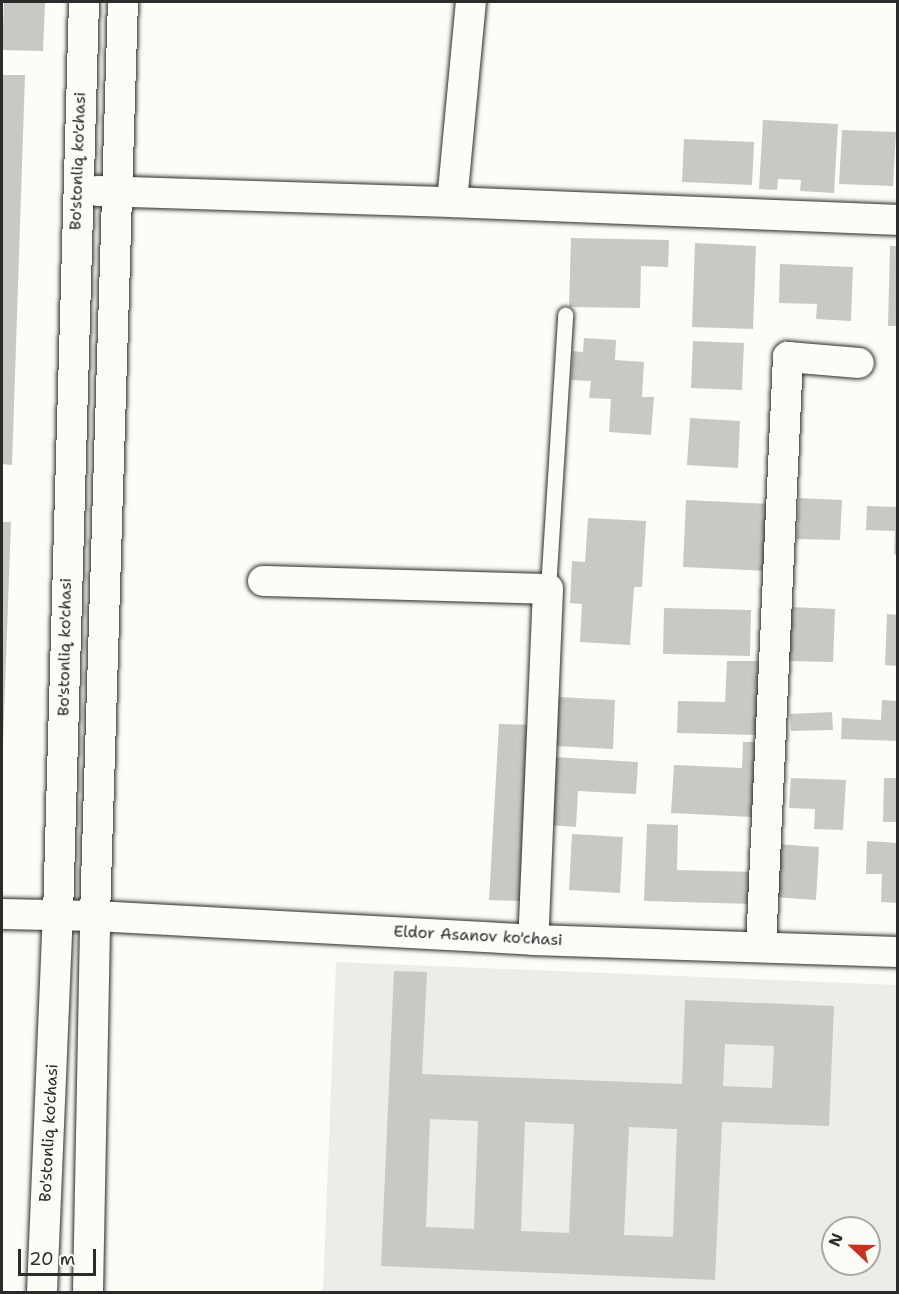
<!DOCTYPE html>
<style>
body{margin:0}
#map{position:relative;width:899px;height:1294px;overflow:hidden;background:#fdfcf7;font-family:"Shantell Sans",sans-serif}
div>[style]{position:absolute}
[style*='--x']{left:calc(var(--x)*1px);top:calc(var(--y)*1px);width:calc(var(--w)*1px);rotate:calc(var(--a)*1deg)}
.built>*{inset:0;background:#edece8}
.building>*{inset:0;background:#c9c8c4}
.roads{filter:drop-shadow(0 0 2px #2b2b2b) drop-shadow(0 0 2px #2b2b2b)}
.service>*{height:15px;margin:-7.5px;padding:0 7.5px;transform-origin:7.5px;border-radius:7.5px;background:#fdfcf7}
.minor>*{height:30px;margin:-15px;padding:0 15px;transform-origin:15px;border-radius:15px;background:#fdfcf7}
span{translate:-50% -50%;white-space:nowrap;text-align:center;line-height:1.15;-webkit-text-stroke:4.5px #fdfcf7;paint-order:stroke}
.street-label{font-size:16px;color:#2b2b2b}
.frame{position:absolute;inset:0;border:3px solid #2b2b2b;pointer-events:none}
.north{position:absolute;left:821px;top:1216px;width:60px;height:60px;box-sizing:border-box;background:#fdfcf7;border:2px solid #a9a8a5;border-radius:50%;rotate:292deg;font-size:16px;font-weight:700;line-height:24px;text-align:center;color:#2b2b2b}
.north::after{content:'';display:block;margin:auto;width:21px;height:27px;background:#c8321e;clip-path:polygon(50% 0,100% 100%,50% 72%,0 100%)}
.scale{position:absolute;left:18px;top:1249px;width:78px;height:27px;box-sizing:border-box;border:3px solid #2b2b2b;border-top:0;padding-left:8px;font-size:18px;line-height:21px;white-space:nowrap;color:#2b2b2b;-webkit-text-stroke:4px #fdfcf7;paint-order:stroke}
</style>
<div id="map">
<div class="built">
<i style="clip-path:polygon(evenodd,336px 962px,897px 985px,897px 1292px,323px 1292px,336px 962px,833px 1228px,869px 1228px,869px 1264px,833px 1264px,833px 1228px)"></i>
</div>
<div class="building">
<i style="clip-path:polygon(4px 2px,45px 2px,43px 51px,2px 50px)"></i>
<i style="clip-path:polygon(2px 75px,25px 75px,12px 465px,2px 464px)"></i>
<i style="clip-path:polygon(763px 120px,838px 124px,834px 193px,800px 191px,801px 180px,778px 179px,777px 190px,759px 189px)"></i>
<i style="clip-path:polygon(842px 130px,896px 132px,893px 186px,839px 184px)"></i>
<i style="clip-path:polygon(684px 139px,754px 142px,752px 185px,682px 182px)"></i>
<i style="clip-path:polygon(571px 238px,669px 240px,668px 267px,641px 266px,640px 308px,569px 307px)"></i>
<i style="clip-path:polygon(695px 243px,756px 246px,753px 329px,692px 327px)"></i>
<i style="clip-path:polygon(890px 246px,898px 246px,898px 326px,888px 326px)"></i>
<i style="clip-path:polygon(780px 264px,853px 267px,851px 321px,816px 319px,817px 304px,779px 303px)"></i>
<i style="clip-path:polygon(584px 338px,616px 340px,615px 360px,644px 362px,642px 397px,654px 397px,651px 435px,609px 432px,611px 399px,589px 398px,591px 381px,571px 380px,573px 351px,583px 352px)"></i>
<i style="clip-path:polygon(693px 341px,744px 343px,742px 390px,691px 388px)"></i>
<i style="clip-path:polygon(690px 418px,740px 421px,738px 468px,687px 465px)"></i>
<i style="clip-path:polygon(799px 498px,842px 500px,840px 540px,797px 539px)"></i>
<i style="clip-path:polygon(686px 500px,770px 504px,767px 571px,683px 567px)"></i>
<i style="clip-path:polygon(867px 506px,898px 507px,898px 555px,894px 554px,895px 531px,866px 530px)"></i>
<i style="clip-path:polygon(588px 518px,646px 521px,642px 587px,634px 587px,630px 645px,580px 642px,582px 604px,570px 603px,572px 561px,585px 562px)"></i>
<i style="clip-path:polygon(2px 522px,11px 522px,3px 743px,2px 743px)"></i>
<i style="clip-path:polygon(790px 607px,835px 609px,833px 662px,788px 661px)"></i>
<i style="clip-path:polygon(664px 608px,751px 610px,750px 656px,663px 654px)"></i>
<i style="clip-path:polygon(887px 614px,898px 615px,898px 666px,885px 665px)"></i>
<i style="clip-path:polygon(727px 661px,759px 661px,757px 735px,677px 733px,678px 701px,725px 702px)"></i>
<i style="clip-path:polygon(558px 697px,615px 700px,613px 749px,556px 746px)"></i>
<i style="clip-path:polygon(882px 700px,898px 701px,898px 741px,841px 739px,842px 718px,881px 720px)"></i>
<i style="clip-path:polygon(832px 712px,833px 730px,791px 731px,790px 714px)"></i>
<i style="clip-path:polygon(499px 724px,531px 725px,521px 901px,489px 900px)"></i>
<i style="clip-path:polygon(743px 742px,756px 742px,752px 817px,671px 813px,674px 765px,742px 768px)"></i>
<i style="clip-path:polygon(553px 757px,638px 762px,636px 794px,578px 791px,576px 827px,549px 825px)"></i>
<i style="clip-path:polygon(791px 778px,846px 780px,843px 830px,814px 829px,815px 809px,789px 808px)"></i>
<i style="clip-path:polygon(884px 778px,898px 778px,898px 822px,883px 822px)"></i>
<i style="clip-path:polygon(647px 824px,678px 825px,677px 870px,754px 872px,753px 904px,644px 901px)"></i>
<i style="clip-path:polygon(572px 834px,623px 837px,620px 893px,569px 890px)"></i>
<i style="clip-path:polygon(867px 841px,898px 843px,898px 903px,881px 902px,882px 874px,866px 874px)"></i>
<i style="clip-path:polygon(776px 844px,819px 847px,816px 900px,772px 897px)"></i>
<i style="clip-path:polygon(evenodd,394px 971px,427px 972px,422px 1074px,682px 1084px,685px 1000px,834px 1006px,829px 1126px,722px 1122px,715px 1280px,381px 1266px,394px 971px,725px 1044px,774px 1046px,772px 1088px,723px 1086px,725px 1044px,394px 971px,430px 1119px,478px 1121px,474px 1229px,426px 1227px,430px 1119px,394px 971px,525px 1122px,574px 1124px,569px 1233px,521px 1231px,525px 1122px,394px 971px,629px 1127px,677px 1129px,673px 1237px,624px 1235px,629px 1127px)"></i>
</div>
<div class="roads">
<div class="service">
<i style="--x:548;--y:589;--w:275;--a:-86.4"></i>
</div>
<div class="minor">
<i style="--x:97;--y:191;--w:355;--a:1.8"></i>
<i style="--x:452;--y:202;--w:446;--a:2.3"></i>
<i style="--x:452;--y:202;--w:201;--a:-84.6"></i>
<i style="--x:263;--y:581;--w:285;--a:1.6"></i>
<i style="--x:548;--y:589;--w:351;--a:92.4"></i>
<i style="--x:2;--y:914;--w:93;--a:1.2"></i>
<i style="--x:95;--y:916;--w:439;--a:3.1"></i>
<i style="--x:533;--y:940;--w:365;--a:1.9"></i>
<i style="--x:761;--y:947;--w:591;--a:-87.38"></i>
<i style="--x:788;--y:357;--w:71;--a:4.8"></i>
<i style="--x:42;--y:1292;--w:377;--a:-87.6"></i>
<i style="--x:58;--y:915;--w:913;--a:-88.37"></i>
<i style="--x:88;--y:1292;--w:376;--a:-88.9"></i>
<i style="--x:95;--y:916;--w:914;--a:-88.25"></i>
</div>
</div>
<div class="street-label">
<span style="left:78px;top:161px;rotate:-88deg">Bo'stonliq ko'chasi</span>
<span style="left:65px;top:647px;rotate:-89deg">Bo'stonliq ko'chasi</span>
<span style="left:478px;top:936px;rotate:3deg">Eldor Asanov ko'chasi</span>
<span style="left:49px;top:1133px;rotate:-87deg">Bo'stonliq ko'chasi</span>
</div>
<div class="frame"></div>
<div class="north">N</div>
<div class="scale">20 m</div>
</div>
